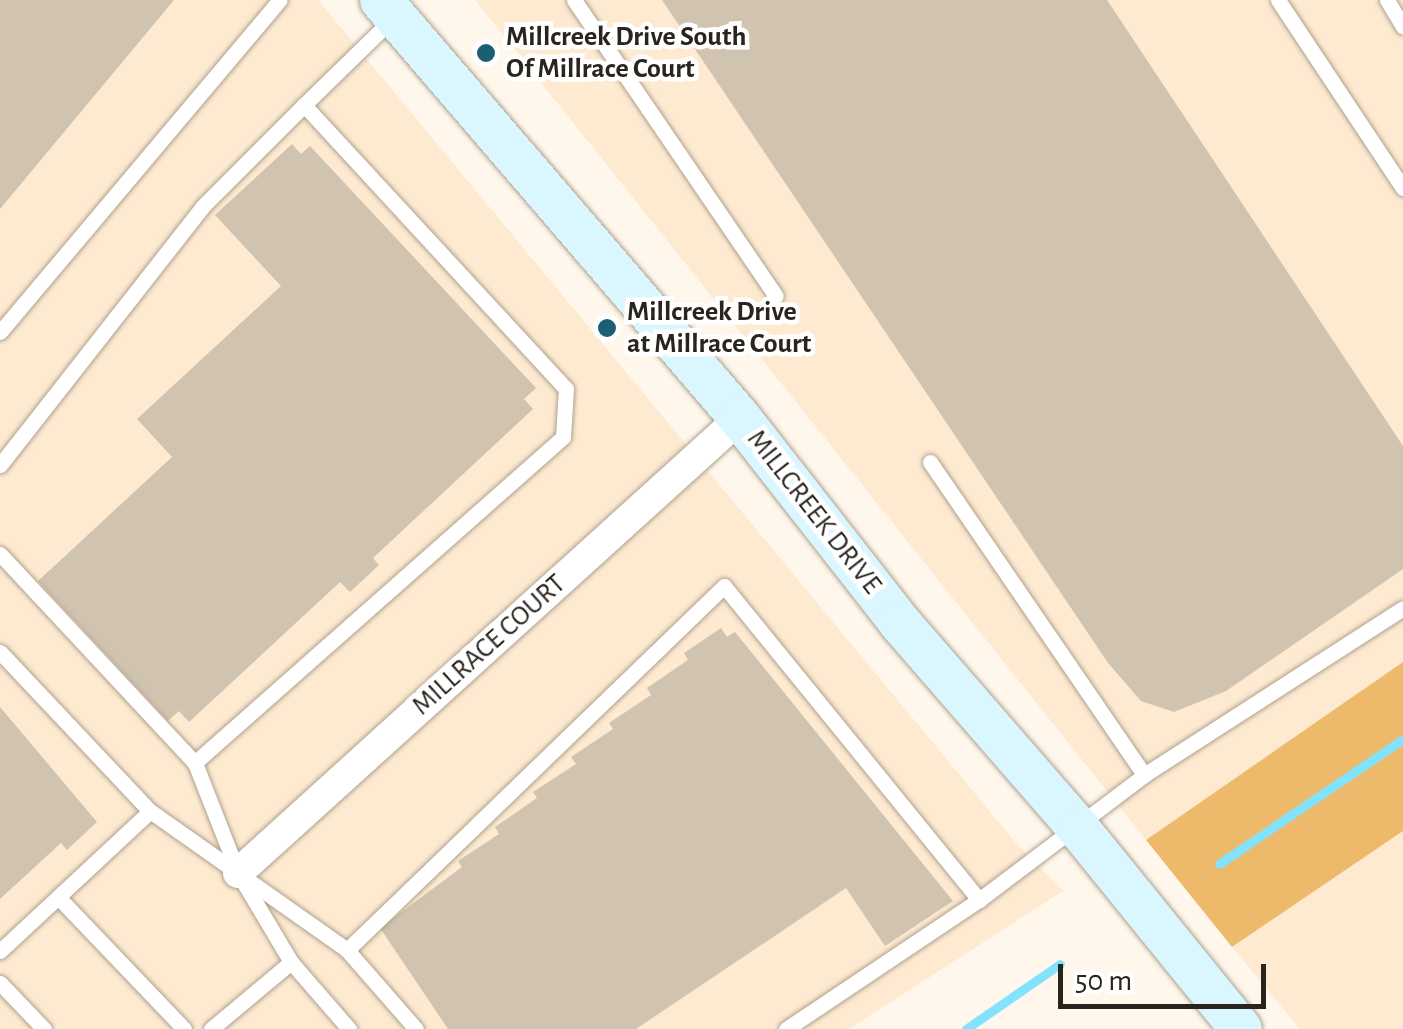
<!DOCTYPE html>
<style>
body{margin:0}
#map{position:relative;width:1403px;height:1029px;overflow:hidden;background:#fff7eb;font-family:"Alegreya Sans",sans-serif}
div>[style]{position:absolute}
[style*='--x']{left:calc(var(--x)*1px);top:calc(var(--y)*1px);width:calc(var(--w)*1px);rotate:calc(var(--a)*1deg)}
.built>*{inset:0;background:#fdead0}
.green>*{inset:0;background:#edba6c}
.stream>*{height:9px;margin:-4.5px;padding:0 4.5px;transform-origin:4.5px;border-radius:4.5px;background:#83e3fe}
.building>*{inset:0;background:#d0c3af}
.roads{filter:drop-shadow(0 0 2px #afa18f) drop-shadow(0 0 2px #afa18f)}
.lane>*{height:15px;margin:-7.5px;padding:0 7.5px;transform-origin:7.5px;border-radius:7.5px;background:#fff}
.street>*{height:30px;margin:-15px;padding:0 15px;transform-origin:15px;border-radius:15px;background:#fff}
.secondary>*{height:42px;margin:-21px;padding:0 21px;transform-origin:21px;border-radius:21px;background:#daf6ff}
.dots>*{width:28px;height:28px;translate:-50% -50%;box-sizing:border-box;border:5px solid #fff;border-radius:50%}
span{translate:-50% -50%;white-space:nowrap;text-align:center;line-height:1.15;-webkit-text-stroke:9px #fff;paint-order:stroke}
.poi-label{font-size:28px;color:#29241d;font-weight:700}
.left{translate:0 -50%;text-align:left}
.street-label{font-size:28px;color:#29241d}
.scale{position:absolute;left:1058px;top:964px;width:208px;height:45px;box-sizing:border-box;border:5px solid #29241d;border-top:0;padding-left:12px;font-size:30px;line-height:35px;white-space:nowrap;color:#29241d;-webkit-text-stroke:8px #fff;paint-order:stroke}
</style>
<div id="map">
<div class="built">
<i style="clip-path:polygon(0 0,318px 0,1016px 843px,1063px 891px,849px 1029px,0 1029px)"></i>
<i style="clip-path:polygon(475px 0,1403px 0,1403px 662px,1146px 840px)"></i>
<i style="clip-path:polygon(1403px 831px,1403px 1029px,1300px 1029px,1232px 947px)"></i>
</div>
<div class="green">
<i style="clip-path:polygon(1403px 662px,1403px 831px,1232px 947px,1146px 840px)"></i>
</div>
<div class="stream">
<i style="--x:1219;--y:864;--w:222;--a:-34.2"></i>
<i style="--x:966;--y:1029;--w:114;--a:-34.7"></i>
</div>
<div class="building">
<i style="clip-path:polygon(0 0,174px 0,0 209px)"></i>
<i style="clip-path:polygon(662px 0,1107px 0,1403px 446px,1403px 569px,1226px 691px,1174px 712px,1141px 701px,1108px 663px)"></i>
<i style="clip-path:polygon(292px 144px,301px 154px,310px 146px,536px 388px,524px 399px,533px 409px,373px 558px,379px 565px,350px 592px,340px 582px,189px 722px,179px 711px,168px 721px,38px 581px,172px 457px,137px 419px,281px 286px,215px 215px)"></i>
<i style="clip-path:polygon(721px 628px,727px 637px,735px 632px,953px 901px,885px 946px,846px 888px,636px 1029px,448px 1029px,380px 928px,462px 867px,458px 861px,499px 834px,495px 827px,537px 798px,533px 792px,576px 764px,571px 757px,613px 729px,609px 723px,651px 695px,647px 688px,688px 660px,684px 653px)"></i>
<i style="clip-path:polygon(0 707px,97px 822px,67px 850px,61px 843px,0 899px)"></i>
</div>
<div class="roads">
<div class="lane">
<i style="--x:574;--y:0;--w:358;--a:55.7"></i>
<i style="--x:1278;--y:0;--w:226;--a:56.4"></i>
<i style="--x:1387;--y:0;--w:31;--a:59"></i>
<i style="--x:304;--y:105;--w:123;--a:-44.3"></i>
<i style="--x:0;--y:332;--w:434;--a:-49.9"></i>
<i style="--x:930;--y:462;--w:379;--a:55.6"></i>
<i style="--x:0;--y:465;--w:328;--a:-51.9"></i>
<i style="--x:202;--y:207;--w:144;--a:-45"></i>
<i style="--x:304;--y:105;--w:386;--a:47.3"></i>
<i style="--x:566;--y:389;--w:48;--a:93.6"></i>
<i style="--x:563;--y:437;--w:492;--a:138.5"></i>
<i style="--x:0;--y:554;--w:286;--a:47"></i>
<i style="--x:195;--y:763;--w:118;--a:68.6"></i>
<i style="--x:238;--y:873;--w:104;--a:59.2"></i>
<i style="--x:291;--y:962;--w:89;--a:49.1"></i>
<i style="--x:0;--y:652;--w:219;--a:46.7"></i>
<i style="--x:150;--y:811;--w:241;--a:35.2"></i>
<i style="--x:347;--y:950;--w:105;--a:48.9"></i>
<i style="--x:59;--y:898;--w:181;--a:46.3"></i>
<i style="--x:347;--y:950;--w:524;--a:-43.99"></i>
<i style="--x:724;--y:586;--w:405;--a:50.9"></i>
<i style="--x:0;--y:951;--w:205;--a:-43"></i>
<i style="--x:0;--y:983;--w:64;--a:46.3"></i>
<i style="--x:211;--y:1029;--w:104;--a:-39.9"></i>
<i style="--x:786;--y:1029;--w:232;--a:-33.8"></i>
<i style="--x:979;--y:900;--w:207;--a:-37.1"></i>
<i style="--x:1144;--y:775;--w:308;--a:-32.8"></i>
</div>
<div class="street">
<i style="--x:238;--y:873;--w:678;--a:-42.19"></i>
</div>
<div class="secondary">
<i style="--x:381;--y:0;--w:551;--a:49.34"></i>
<i style="--x:740;--y:418;--w:260;--a:52"></i>
<i style="--x:900;--y:623;--w:273;--a:49"></i>
<i style="--x:1079;--y:829;--w:257;--a:51"></i>
</div>
</div>
<div class="dots">
<i style="left:486px;top:53px;background:#1b6072"></i>
<i style="left:607px;top:328px;background:#1b6072"></i>
</div>
<div class="poi-label">
<span class="left" style="left:506px;top:53px">Millcreek Drive South<br>Of Millrace Court</span>
<span class="left" style="left:627px;top:328px">Millcreek Drive<br>at Millrace Court</span>
</div>
<div class="street-label">
<span style="left:814px;top:512px;rotate:52deg">MILLCREEK DRIVE</span>
<span style="left:489px;top:645px;rotate:-42deg">MILLRACE COURT</span>
</div>
<div class="scale">50 m</div>
</div>
